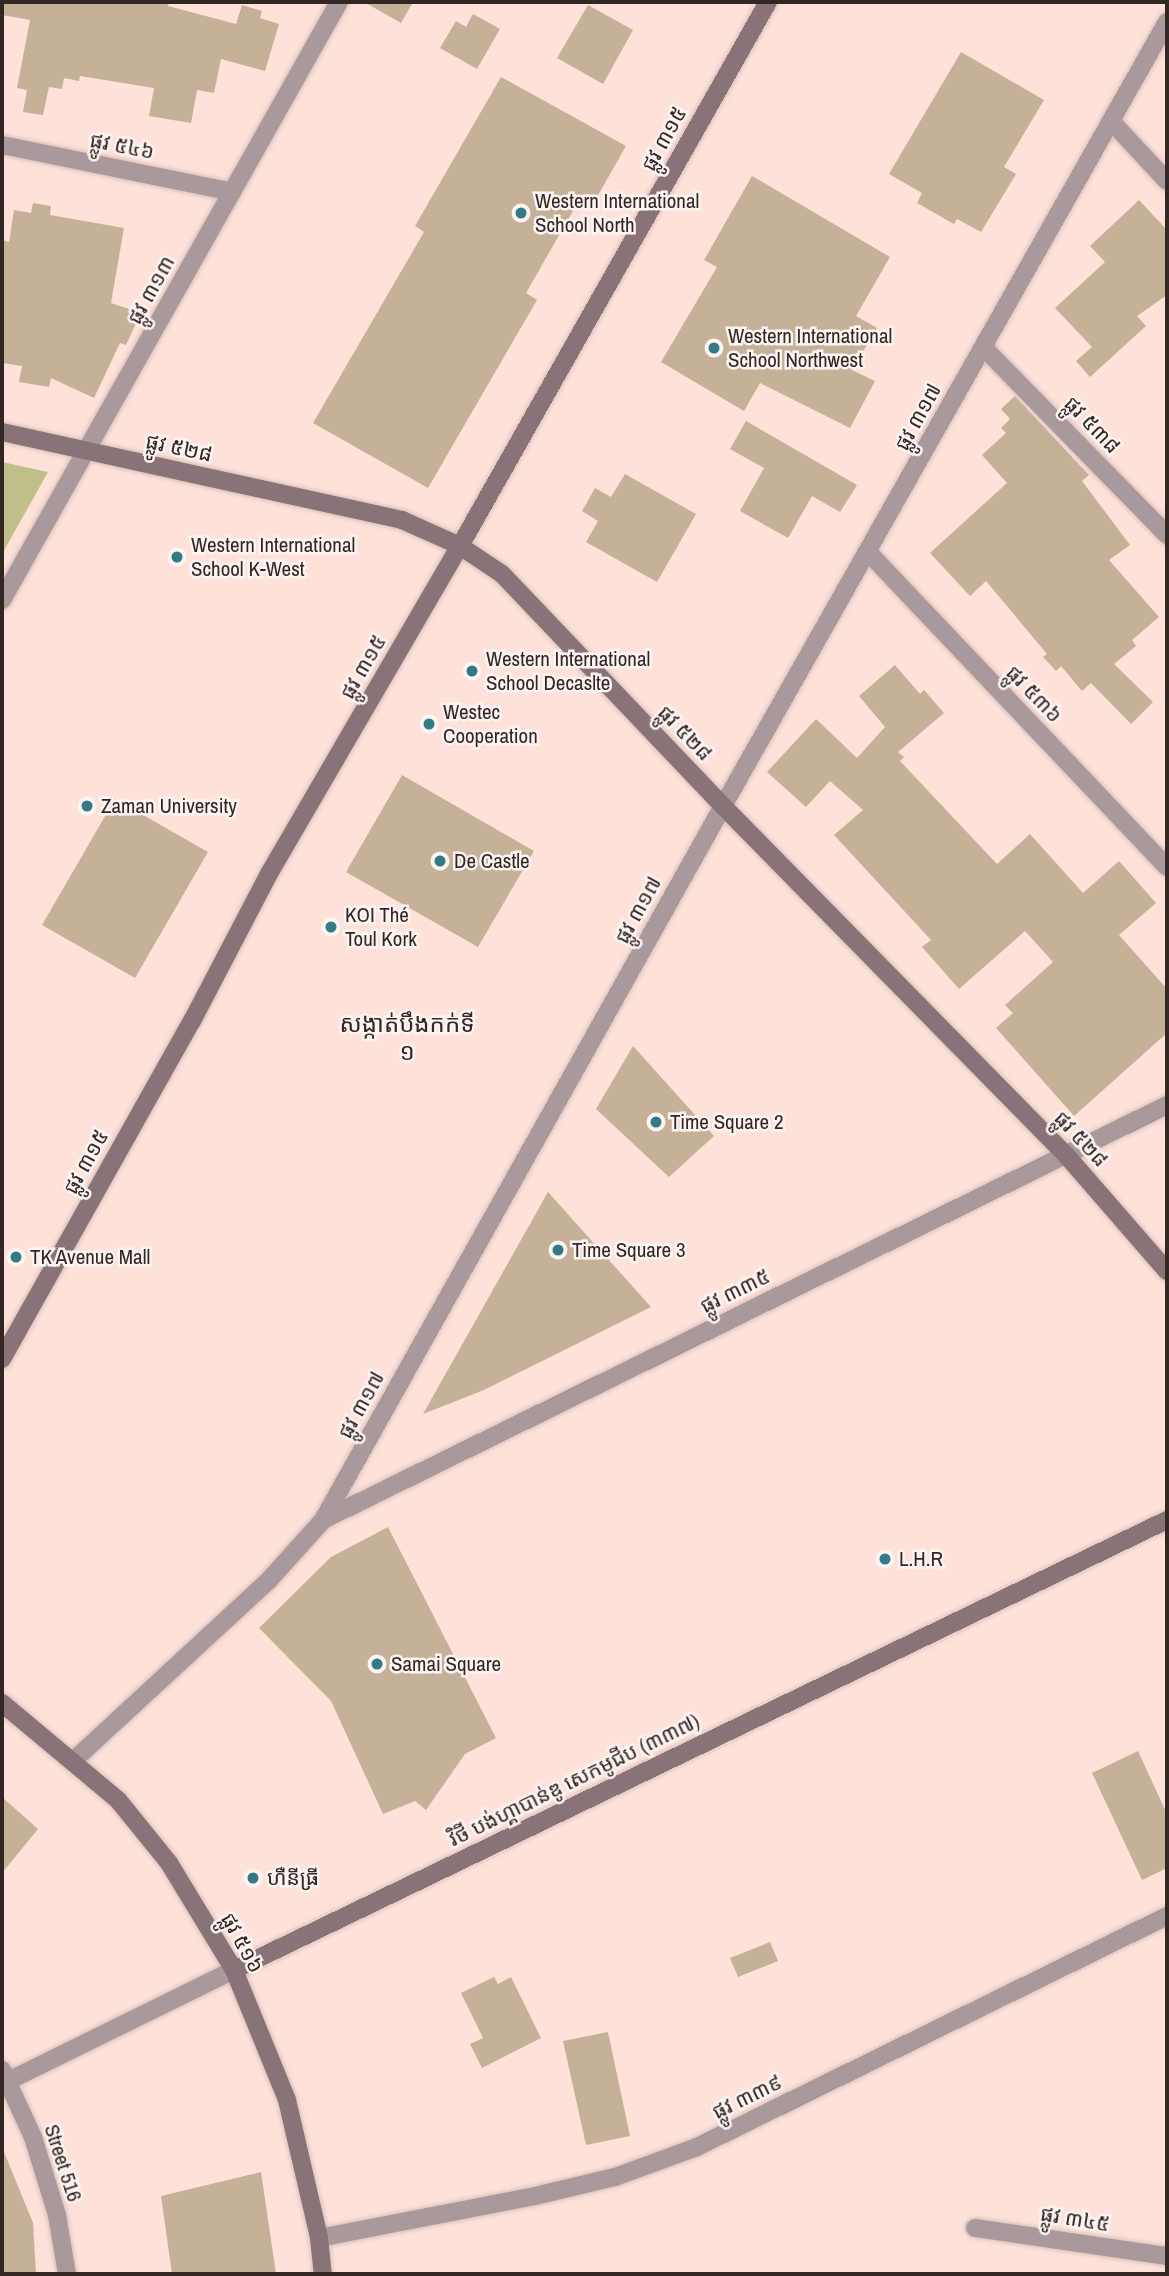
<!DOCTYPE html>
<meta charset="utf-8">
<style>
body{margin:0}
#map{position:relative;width:1169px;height:2276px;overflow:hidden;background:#fee2da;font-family:"Archivo Narrow","Noto Sans Khmer",sans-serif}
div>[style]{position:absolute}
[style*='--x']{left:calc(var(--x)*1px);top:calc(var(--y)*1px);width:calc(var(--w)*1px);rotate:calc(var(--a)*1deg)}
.green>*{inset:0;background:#c0be89}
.building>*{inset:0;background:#c5b098}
.roads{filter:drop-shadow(0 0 2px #d9c0b9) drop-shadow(0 0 2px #d9c0b9)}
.street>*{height:18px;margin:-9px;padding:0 9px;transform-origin:9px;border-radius:9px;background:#a9999d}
.secondary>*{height:18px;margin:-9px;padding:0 9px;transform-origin:9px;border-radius:9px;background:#897378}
.dots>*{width:19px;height:19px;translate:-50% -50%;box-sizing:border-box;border:4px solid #fbf4f2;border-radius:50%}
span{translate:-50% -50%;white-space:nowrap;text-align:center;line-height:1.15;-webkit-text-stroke:5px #fbf4f2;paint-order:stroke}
.street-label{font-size:21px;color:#332623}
.poi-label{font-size:21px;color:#332623}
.left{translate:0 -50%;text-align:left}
.quarter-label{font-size:24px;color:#332623}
.frame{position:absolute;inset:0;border:4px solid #332623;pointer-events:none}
</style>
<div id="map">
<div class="green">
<i style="clip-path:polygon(2px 462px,48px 472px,2px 554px)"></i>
</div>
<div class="building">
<i style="clip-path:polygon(2px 2px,169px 2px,168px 6px,236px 24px,242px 5px,262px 11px,260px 18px,279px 24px,265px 71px,221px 59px,214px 93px,197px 90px,191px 123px,149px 116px,154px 88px,80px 76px,79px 81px,64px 78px,62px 89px,49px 87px,43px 115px,23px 112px,27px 90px,17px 88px,30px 20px,2px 15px)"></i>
<i style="clip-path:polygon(364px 2px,413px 2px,401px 23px)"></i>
<i style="clip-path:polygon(588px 5px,633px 30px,603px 84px,557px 58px)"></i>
<i style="clip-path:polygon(473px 14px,500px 29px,477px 69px,440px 48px,456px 21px,466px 27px)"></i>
<i style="clip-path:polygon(961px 52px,1044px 100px,1004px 167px,1016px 174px,981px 232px,957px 219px,954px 224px,917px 203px,922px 193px,889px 174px)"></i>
<i style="clip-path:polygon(501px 77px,626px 146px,593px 204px,581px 197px,526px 293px,537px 300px,428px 488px,313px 423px,424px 232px,415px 226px)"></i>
<i style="clip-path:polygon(752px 176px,890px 257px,856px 316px,877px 328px,852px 370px,875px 381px,850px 428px,760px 383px,744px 411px,661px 362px,717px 267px,704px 260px)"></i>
<i style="clip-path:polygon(1139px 200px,1167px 230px,1167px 295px,1137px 316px,1146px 326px,1090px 377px,1076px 361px,1092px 347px,1055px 308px,1105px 262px,1090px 246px)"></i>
<i style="clip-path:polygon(33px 203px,51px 206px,50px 215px,124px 228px,111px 303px,141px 313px,126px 345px,120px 343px,94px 398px,51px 378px,49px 387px,19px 382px,22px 366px,2px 363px,2px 240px,9px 242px,14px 210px,31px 213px)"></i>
<i style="clip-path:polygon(1015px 396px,1089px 475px,1082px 481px,1130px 545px,1109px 560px,1159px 617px,1132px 640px,1136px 646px,1114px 664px,1153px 702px,1131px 724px,1091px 683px,1082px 691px,1061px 666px,1056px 671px,1043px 657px,1047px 654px,986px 581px,970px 596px,930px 553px,1007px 483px,982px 455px,1006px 433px,1001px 428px,1010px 419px,1001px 409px)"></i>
<i style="clip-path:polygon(746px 421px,857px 485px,840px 512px,812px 496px,788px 538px,740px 511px,764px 468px,730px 449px)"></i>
<i style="clip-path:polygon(625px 474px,696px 514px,657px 582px,586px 542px,598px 521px,582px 511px,595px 488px,611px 497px)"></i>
<i style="clip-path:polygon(895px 665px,920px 694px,924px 690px,944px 713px,898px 752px,904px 757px,900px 761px,997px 864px,1030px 834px,1083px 893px,1119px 861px,1156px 903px,1119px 935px,1167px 989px,1167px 1033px,1074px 1116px,996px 1028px,1013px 1013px,1005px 1005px,1053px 962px,1025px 931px,959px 989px,922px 947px,931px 940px,834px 835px,863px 810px,830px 781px,806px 807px,767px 772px,816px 719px,857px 758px,885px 727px,859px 696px)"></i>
<i style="clip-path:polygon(402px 775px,534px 851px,478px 947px,346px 872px)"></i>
<i style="clip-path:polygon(115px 799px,208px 852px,135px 978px,42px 925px)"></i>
<i style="clip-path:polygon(633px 1046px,714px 1136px,669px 1177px,596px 1109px)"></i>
<i style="clip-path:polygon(548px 1192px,651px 1307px,484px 1390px,423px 1414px)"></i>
<i style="clip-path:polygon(388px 1527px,496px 1738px,465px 1754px,426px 1810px,415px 1801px,383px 1814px,331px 1701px,259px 1628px,331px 1557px)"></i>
<i style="clip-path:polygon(1138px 1751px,1167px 1814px,1167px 1868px,1142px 1880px,1092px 1773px)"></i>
<i style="clip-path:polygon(2px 1797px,38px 1829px,2px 1873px)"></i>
<i style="clip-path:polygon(770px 1942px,778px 1961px,738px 1977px,730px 1958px)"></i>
<i style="clip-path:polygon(494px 1977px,498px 1984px,511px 1977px,541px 2038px,482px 2068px,470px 2044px,483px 2038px,461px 1993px)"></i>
<i style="clip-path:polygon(608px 2032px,630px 2136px,586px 2145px,563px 2041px)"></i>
<i style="clip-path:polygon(2px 2147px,33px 2223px,36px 2274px,2px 2274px)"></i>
<i style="clip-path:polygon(261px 2172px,276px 2274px,172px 2274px,161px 2196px)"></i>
</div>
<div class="roads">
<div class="street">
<i style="--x:1111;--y:121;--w:82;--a:47"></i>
<i style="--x:2;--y:145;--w:235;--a:11.5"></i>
<i style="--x:984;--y:348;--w:262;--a:45.6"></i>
<i style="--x:868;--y:552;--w:434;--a:46.5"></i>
<i style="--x:2;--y:600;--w:686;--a:-60.6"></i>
<i style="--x:323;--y:1520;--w:941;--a:-26.18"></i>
<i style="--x:73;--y:1761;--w:267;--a:-42.7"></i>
<i style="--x:269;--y:1580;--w:81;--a:-48"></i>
<i style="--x:323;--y:1520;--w:818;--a:-60.74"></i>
<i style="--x:723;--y:806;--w:901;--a:-60.48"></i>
<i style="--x:2;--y:2070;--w:74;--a:65.2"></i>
<i style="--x:33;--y:2137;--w:82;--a:72.9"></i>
<i style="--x:57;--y:2215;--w:60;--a:80.4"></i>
<i style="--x:2;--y:2084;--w:258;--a:-26.2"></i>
<i style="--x:975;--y:2228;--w:194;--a:8.3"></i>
<i style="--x:319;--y:2238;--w:220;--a:-11"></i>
<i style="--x:535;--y:2196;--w:82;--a:-13.4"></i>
<i style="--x:615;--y:2177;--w:87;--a:-20.1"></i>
<i style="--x:697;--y:2147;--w:524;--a:-26.17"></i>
</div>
<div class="secondary">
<i style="--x:2;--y:432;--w:410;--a:12.4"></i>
<i style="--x:402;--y:520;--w:64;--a:24.1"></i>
<i style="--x:460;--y:546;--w:50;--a:33.7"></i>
<i style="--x:502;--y:574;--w:320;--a:46.4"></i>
<i style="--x:723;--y:806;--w:489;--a:45.5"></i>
<i style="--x:1066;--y:1155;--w:154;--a:49"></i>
<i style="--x:2;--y:1359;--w:388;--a:-60.7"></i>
<i style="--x:192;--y:1021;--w:168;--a:-62.4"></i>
<i style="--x:270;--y:872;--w:377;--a:-59.8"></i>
<i style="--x:460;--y:546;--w:625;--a:-60.48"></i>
<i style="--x:2;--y:1703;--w:151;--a:39.9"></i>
<i style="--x:118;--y:1800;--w:81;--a:51"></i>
<i style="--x:169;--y:1863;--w:125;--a:58.7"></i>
<i style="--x:234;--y:1970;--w:140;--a:67.8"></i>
<i style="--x:287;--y:2100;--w:142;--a:76.9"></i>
<i style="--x:319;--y:2238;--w:36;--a:84"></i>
<i style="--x:234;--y:1970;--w:1036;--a:-25.75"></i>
</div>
</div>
<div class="dots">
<i style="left:521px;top:213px;background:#337a85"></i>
<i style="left:714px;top:348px;background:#337a85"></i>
<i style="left:177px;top:557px;background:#337a85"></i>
<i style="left:472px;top:671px;background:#337a85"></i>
<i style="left:429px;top:724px;background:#337a85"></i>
<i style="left:87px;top:806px;background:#337a85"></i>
<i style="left:440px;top:861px;background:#337a85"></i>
<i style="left:331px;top:927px;background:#337a85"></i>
<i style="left:656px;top:1122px;background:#337a85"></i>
<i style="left:558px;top:1250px;background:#337a85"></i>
<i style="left:16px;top:1257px;background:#337a85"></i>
<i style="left:885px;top:1559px;background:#337a85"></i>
<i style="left:377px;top:1664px;background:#337a85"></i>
<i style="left:253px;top:1878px;background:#337a85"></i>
</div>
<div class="street-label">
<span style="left:664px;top:139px;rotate:-61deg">ផ្លូវ ៣១៥</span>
<span style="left:122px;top:146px;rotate:11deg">ផ្លូវ ៥៤៦</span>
<span style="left:151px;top:290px;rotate:-61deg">ផ្លូវ ៣១៣</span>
<span style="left:918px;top:417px;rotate:-61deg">ផ្លូវ ៣១៧</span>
<span style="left:1092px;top:425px;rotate:46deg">ផ្លូវ ៥៣៨</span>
<span style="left:179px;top:448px;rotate:12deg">ផ្លូវ ៥២៨</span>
<span style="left:363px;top:667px;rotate:-60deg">ផ្លូវ ៣១៥</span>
<span style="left:1034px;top:694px;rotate:46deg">ផ្លូវ ៥៣៦</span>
<span style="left:685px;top:733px;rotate:46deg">ផ្លូវ ៥២៨</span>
<span style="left:638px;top:910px;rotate:-61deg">ផ្លូវ ៣១៧</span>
<span style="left:1081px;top:1139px;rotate:47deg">ផ្លូវ ៥២៨</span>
<span style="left:86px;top:1162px;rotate:-61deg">ផ្លូវ ៣១៥</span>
<span style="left:735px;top:1291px;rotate:-26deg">ផ្លូវ ៣៣៥</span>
<span style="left:361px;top:1405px;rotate:-61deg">ផ្លូវ ៣១៧</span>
<span style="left:574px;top:1780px;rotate:-26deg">វិថី បង់ហ្គាបាន់ឌូ សេកមូជីប (៣៣៧)</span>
<span style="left:242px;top:1943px;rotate:61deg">ផ្លូវ ៥១៦</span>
<span style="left:747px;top:2097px;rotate:-26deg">ផ្លូវ ៣៣៩</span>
<span style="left:63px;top:2163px;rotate:72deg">Street 516</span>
<span style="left:1075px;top:2219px;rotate:9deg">ផ្លូវ ៣៤៥</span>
</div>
<div class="poi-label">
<span class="left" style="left:535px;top:213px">Western International<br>School North</span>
<span class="left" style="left:728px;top:348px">Western International<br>School Northwest</span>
<span class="left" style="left:191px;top:557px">Western International<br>School K-West</span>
<span class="left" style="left:486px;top:671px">Western International<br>School Decaslte</span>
<span class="left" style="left:443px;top:724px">Westec<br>Cooperation</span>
<span class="left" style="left:101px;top:806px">Zaman University</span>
<span class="left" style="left:454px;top:861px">De Castle</span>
<span class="left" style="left:345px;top:927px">KOI Thé<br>Toul Kork</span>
<span class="left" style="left:670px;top:1122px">Time Square 2</span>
<span class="left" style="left:572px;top:1250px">Time Square 3</span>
<span class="left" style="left:30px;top:1257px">TK Avenue Mall</span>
<span class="left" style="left:899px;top:1559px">L.H.R</span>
<span class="left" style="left:391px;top:1664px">Samai Square</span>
<span class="left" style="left:267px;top:1878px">ហឺនីធ្រី</span>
</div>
<div class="quarter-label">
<span style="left:407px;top:1038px">សង្កាត់បឹងកក់ទី<br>១</span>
</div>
<div class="frame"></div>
</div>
